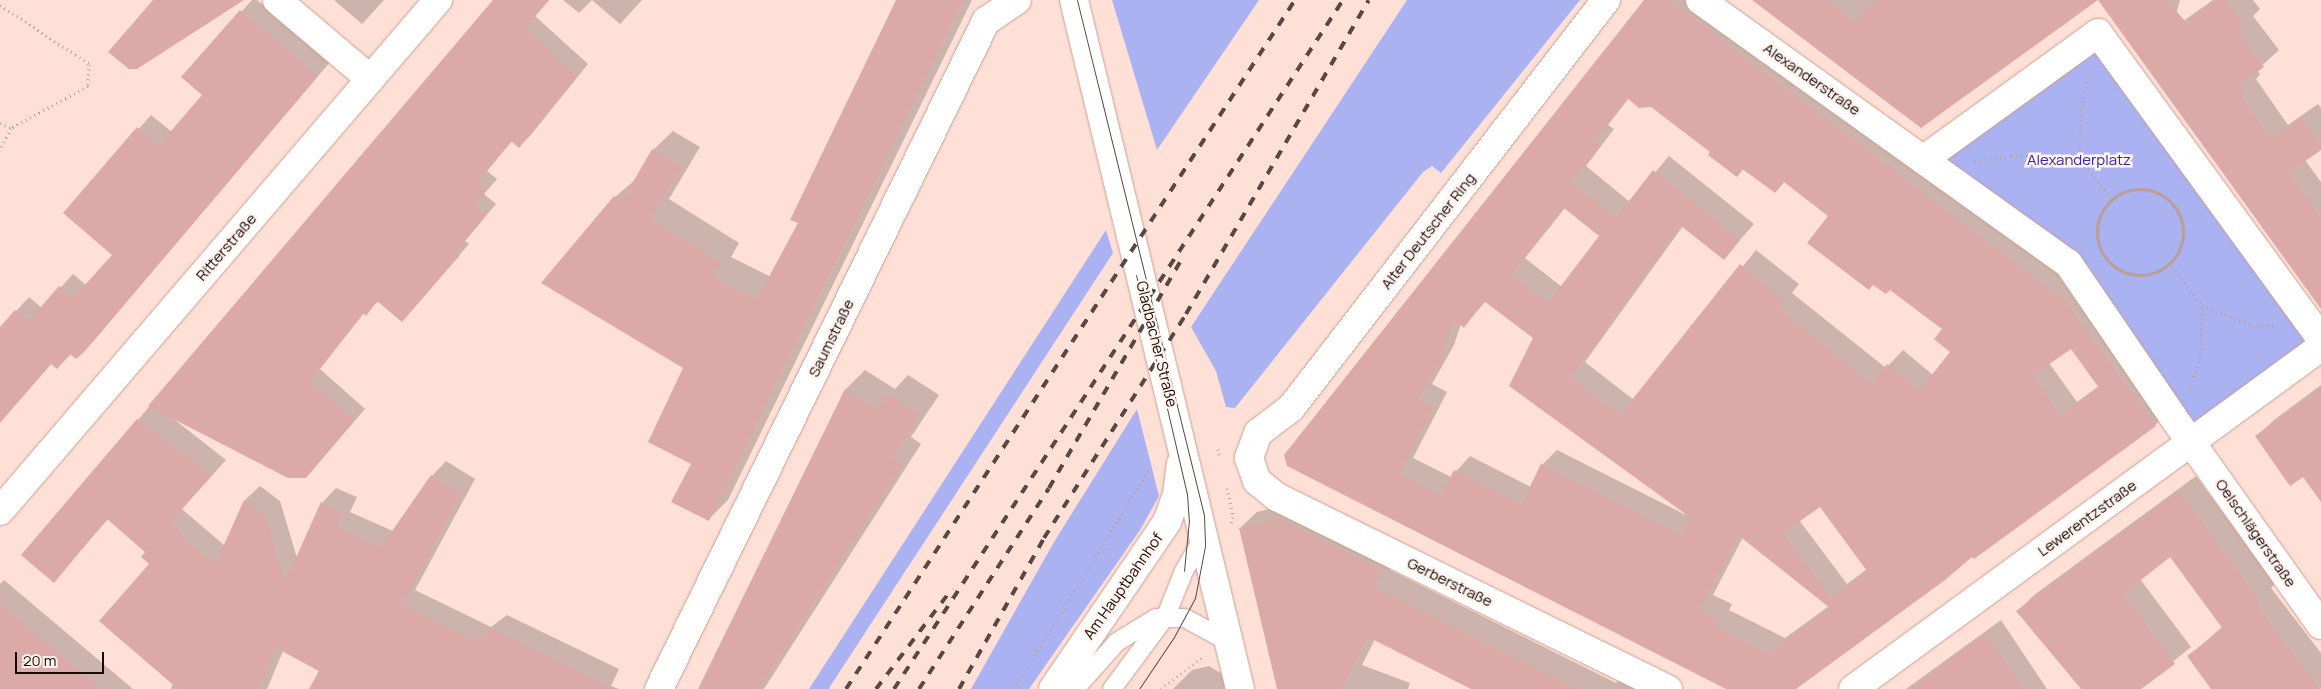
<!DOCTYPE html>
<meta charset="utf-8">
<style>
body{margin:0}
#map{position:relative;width:2321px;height:689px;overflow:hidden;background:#ffe0d7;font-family:Manrope,sans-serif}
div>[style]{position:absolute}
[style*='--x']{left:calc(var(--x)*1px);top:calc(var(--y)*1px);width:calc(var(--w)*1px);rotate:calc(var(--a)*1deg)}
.green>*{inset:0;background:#aab2f2}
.shadow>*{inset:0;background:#0003}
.building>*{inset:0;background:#dca9a9}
.path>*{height:3px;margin-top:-1.5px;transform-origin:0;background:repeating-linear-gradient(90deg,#b99f97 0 1px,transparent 0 5px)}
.path>.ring{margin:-1.5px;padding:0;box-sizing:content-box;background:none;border:3px solid #b99f97;border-radius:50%}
.roads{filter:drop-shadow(0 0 1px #cd9f90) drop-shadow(0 0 1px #cd9f90)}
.service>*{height:18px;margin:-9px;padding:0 9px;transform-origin:9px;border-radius:9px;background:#fff}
.minor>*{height:28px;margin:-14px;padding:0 14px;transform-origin:14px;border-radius:14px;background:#fff}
.secondary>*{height:28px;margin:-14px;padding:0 14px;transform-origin:14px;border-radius:14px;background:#fff}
.tram>*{height:1px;margin:-0.5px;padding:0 0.5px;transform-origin:0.5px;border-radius:0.5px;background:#5b4742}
.rail>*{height:4px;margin-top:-2px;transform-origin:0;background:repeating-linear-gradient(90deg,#5b4742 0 9px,transparent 0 18px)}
span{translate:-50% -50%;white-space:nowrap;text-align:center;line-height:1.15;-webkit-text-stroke:5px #fdf3ef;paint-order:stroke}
.street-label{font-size:15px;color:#1a0a06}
.park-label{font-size:15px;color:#3626a5}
.scale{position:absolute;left:15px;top:652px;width:89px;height:22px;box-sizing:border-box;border:2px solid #1a0a06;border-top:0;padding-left:6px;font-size:15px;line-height:18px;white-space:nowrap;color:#1a0a06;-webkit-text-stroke:4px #fdf3ef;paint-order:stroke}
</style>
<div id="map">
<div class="green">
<i style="clip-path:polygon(1112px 0,1259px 0,1157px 150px)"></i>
<i style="clip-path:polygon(1407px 0,1580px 0,1441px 173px,1432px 166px,1423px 172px,1235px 408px,1226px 407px,1216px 371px,1191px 327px)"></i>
<i style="clip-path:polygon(2098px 37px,2316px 340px,2189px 432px,2069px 260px,1930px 159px)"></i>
<i style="clip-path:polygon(1106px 230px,1113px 253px,831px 685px,829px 689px,809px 689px)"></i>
<i style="clip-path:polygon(1137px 409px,1159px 496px,1140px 530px,1029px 689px,971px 689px,1054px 542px)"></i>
</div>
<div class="shadow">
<i style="clip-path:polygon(252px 0,257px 0,330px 62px,97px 337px,84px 351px,72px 353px,57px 368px,52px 363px,0 422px,0 329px,29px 297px,42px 308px,73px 274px,86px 285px,113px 255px,65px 213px,151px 115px,172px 132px,204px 95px,183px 77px)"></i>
<i style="clip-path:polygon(334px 0,384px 0,362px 24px)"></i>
<i style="clip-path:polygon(495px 0,549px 0,535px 16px,588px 64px,530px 136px,519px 146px,512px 141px,487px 171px,497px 179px,484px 194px,496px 204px,465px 241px,469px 244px,413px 309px,402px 320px,379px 301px,364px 313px,320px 369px,365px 409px,306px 477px,170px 416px,226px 460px,182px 509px,225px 546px,245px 500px,260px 486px,280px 501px,297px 558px,322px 503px,336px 488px,357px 497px,350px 512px,393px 531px,432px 476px,446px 461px,475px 479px,415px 590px,491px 627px,507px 615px,619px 669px,611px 686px,619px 689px,311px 689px,320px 671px,283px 651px,267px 689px,171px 689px,173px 683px,147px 552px,108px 519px,54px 581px,23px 555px)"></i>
<i style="clip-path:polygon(563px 0,642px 0,620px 24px,592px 0,579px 13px)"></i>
<i style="clip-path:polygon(898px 0,972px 0,728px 500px,709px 519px,692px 463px,685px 368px,615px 197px,636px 179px,653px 150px,673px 131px,700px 147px,669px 199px,739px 243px,731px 257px,771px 277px,800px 223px)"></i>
<i style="clip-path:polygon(evenodd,1646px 0,1704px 0,2079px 285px,2170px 410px,2155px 425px,1972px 555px,1793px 689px,1728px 689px,1288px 465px,1646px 0,1629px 98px,1652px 106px,1775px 192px,1785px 181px,1830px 216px,1944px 329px,1952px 352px,1933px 375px,1903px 350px,1886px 368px,1792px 293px,1799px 284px,1756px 250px,1634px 400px,1585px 362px,1683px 226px,1724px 258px,1754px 224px,1669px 156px,1630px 202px,1586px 166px,1614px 129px,1608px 125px,1629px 98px,1646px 0,1565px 208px,1601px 236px,1562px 287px,1525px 258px,1565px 208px,1646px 0,1486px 301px,1534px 338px,1686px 515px,1557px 450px,1542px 465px,1531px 487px,1470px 456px,1451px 477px,1413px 458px,1447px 392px,1432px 384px,1454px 345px,1461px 324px,1464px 326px,1486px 301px,1646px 0,2071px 348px,2099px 386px,2077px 402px,2049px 363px,2071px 348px,1646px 0,1820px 505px,1867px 569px,1847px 584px,1799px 520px,1820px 505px,1646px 0,1743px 537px,1829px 606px,1785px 638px,1729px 610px,1732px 604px,1713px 595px,1743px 537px)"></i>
<i style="clip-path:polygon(1754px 0,2096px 0,1921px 126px)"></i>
<i style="clip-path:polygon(2099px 0,2180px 0,2172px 29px,2213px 0,2253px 0,2260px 9px,2253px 16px,2279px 50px,2257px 70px,2260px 74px,2256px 79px,2288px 125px,2318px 104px,2321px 108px,2321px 148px,2305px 160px,2321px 182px,2321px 304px)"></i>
<i style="clip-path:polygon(865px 370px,895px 389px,908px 375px,939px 395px,911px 437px,921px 444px,764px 689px,699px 689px,846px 389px)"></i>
<i style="clip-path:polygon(2321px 385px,2321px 461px,2257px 436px,2274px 420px)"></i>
<i style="clip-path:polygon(2196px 476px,2275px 584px,2271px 588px,2321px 653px,2321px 689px,2213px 689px,2189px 656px,2223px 626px,2171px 556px,2140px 579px,2191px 647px,2139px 689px,2107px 689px,2018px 611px,2034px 595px)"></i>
<i style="clip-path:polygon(1297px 503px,1398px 554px,1390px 570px,1616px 683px,1628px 671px,1664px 689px,1475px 689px,1375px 639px,1362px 665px,1410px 683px,1408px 689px,1278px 689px,1240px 528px,1257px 512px)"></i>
<i style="clip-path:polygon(4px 580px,133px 689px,0 689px,0 584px)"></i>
<i style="clip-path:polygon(2001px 620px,2047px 689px,1906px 689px)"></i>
<i style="clip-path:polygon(1209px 666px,1222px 674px,1225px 689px,1173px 689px,1192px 670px)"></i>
</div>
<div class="building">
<i style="clip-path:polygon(153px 0,244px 0,137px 69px,129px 69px,108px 52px)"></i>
<i style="clip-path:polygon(493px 0,549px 0,525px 28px,577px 76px,519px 148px,511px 141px,477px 183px,487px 190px,474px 206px,486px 215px,455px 253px,459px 256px,402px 322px,377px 301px,366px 316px,363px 313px,310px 381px,355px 420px,306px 478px,288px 478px,148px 406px)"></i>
<i style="clip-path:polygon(896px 0,963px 0,709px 521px,671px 502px,691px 464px,648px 442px,683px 368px,541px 283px,614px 196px,622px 201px,652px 149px,681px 167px,650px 219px,721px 263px,712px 277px,757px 299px,798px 223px,790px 220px)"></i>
<i style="clip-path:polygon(evenodd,1644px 0,1669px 0,2064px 300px,2156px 426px,1974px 559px,1972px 557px,1945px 580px,1796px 689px,1726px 689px,1287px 466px,1284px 455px,1644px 0,1627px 98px,1639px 108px,1651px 107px,1710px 152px,1708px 155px,1737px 177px,1743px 169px,1775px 193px,1784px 182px,1828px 216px,1807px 243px,1869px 290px,1873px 285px,1886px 294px,1890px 290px,1942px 329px,1934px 339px,1950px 352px,1919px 391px,1887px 364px,1872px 384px,1778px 308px,1784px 300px,1740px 264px,1620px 415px,1570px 378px,1680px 225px,1724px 260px,1740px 240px,1653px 170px,1616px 218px,1571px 182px,1600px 145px,1594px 141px,1627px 98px,1644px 0,1564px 208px,1599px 236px,1548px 303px,1511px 274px,1564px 208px,1644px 0,1484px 301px,1533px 338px,1509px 386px,1691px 518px,1681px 535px,1541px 464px,1521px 505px,1454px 470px,1441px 495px,1399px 474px,1433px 407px,1418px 399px,1440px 362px,1453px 320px,1464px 328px,1484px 301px,1644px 0,2071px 349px,2099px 388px,2061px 416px,2032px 376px,2071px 349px,1644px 0,1820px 507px,1867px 571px,1831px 598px,1783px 533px,1820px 507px,1644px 0,1738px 535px,1830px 608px,1768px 654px,1715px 626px,1718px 619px,1699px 610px,1738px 535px)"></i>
<i style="clip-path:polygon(1752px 0,1826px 0,1855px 22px,1877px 0,2098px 0,1921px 128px)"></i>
<i style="clip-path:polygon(2098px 0,2166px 0,2186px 22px,2217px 0,2226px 0,2245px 26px,2238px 31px,2264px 67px,2240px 84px,2245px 91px,2240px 95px,2271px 139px,2302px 118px,2321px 146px,2321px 150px,2288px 173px,2321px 219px,2321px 309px)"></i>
<i style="clip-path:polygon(240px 10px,318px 76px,84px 352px,76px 359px,70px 354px,57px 369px,51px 364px,0 423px,0 327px,15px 310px,29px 321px,59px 286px,73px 298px,112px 255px,63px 213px,137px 127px,159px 145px,202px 95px,181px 77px)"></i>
<i style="clip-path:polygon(2321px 388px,2321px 502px,2303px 477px,2290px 486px,2255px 436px)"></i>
<i style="clip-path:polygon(845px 389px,877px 410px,888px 394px,920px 415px,892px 458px,902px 465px,758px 689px,698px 689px)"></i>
<i style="clip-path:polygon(137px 419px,212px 475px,171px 521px,184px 538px,215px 565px,244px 500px,265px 516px,285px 582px,321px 502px,343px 512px,336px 527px,381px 547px,431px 475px,461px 494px,402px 605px,475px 641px,492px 629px,615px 689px,309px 689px,319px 671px,276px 648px,259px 689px,178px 689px,99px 621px,149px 564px,141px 557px,145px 552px,107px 519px,54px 583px,21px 555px)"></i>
<i style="clip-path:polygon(2179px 491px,2260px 601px,2256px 605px,2320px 689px,2211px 689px,2187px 656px,2223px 629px,2170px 557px,2123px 594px,2175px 664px,2141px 689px,2081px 689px,2016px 611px)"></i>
<i style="clip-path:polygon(1280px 519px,1382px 571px,1374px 587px,1577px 689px,1471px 689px,1368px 637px,1342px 689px,1277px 689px,1239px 528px)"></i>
<i style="clip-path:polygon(0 603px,34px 632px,101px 689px,0 689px)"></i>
<i style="clip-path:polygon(1985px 634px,2025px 689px,1910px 689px,1938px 668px)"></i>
</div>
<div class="path">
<i style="--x:0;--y:5;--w:107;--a:33.5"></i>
<i style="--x:89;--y:64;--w:22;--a:93"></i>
<i style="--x:88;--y:86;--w:88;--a:151.4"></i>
<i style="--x:11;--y:128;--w:25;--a:117"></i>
<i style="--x:2088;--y:77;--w:29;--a:102"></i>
<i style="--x:2082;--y:105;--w:53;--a:93.2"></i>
<i style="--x:2079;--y:158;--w:52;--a:52"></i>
<i style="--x:0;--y:123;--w:12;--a:24"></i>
<i style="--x:1975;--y:161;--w:36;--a:-9"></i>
<i style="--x:2011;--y:155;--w:68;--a:2.5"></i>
<i class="ring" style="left:2097px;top:189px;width:83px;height:83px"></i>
<i style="--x:2169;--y:263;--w:54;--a:52.5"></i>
<i style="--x:2202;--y:306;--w:53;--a:20.8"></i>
<i style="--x:2252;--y:325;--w:23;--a:2"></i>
<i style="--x:2189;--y:391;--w:39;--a:-72"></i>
<i style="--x:2201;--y:354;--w:48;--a:-88.8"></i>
<i style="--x:1218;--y:449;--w:6;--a:81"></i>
<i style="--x:1227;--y:488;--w:30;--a:78"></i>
<i style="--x:1233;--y:517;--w:7;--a:106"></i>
<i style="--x:1014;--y:689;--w:259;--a:-58.4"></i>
<i style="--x:1161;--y:689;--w:51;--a:-37.1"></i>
</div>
<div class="roads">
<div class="service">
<i style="--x:1075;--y:689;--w:63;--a:-48.2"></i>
<i style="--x:1117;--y:642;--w:46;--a:-31.6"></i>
<i style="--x:1156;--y:618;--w:29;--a:0"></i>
<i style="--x:1185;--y:618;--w:48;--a:28.7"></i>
<i style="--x:1112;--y:689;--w:91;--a:-53.5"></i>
<i style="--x:1166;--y:616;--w:48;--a:-68.2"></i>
<i style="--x:1184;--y:571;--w:38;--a:-60"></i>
</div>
<div class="minor">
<i style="--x:277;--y:0;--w:122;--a:40.3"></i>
<i style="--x:1074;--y:0;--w:709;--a:76.45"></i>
<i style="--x:1606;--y:0;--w:515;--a:127.67"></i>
<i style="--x:1291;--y:408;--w:41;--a:142.9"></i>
<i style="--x:1258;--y:433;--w:27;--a:110"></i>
<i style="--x:1249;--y:458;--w:24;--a:71"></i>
<i style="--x:1257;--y:481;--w:26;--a:39"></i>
<i style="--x:1277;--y:497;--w:436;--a:26.2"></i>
<i style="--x:1700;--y:0;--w:452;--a:35.6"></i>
<i style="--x:2068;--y:263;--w:186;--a:55.7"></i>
<i style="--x:2173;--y:417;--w:255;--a:54.6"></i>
<i style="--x:1924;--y:159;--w:215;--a:-35.9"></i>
<i style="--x:2098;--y:33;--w:379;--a:53.9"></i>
<i style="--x:659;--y:689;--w:744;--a:-63.92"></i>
<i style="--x:986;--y:21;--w:37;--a:-34"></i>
<i style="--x:1053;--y:689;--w:202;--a:-55.7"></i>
<i style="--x:1167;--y:522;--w:29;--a:-70"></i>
<i style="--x:1177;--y:495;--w:31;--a:-83"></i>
<i style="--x:1853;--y:689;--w:580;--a:-36.16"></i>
</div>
<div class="secondary">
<i style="--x:0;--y:511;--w:673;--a:-49.4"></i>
</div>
</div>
<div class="tram">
<i style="--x:1077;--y:0;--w:530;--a:76.15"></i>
<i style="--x:1204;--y:515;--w:31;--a:88"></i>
<i style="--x:1205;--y:546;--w:53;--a:100.9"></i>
<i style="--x:1195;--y:598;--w:44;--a:118.3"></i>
<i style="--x:1174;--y:637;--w:63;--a:123.9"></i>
<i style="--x:1136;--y:275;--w:225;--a:76.9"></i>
<i style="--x:1187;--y:494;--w:26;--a:86"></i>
<i style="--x:1189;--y:520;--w:51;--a:95.6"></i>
</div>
<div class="rail">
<i style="--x:846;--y:689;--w:822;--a:-56.91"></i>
<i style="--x:876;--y:689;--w:126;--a:-52.8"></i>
<i style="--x:894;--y:689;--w:822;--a:-56.91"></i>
<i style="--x:919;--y:689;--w:239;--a:-57.1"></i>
<i style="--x:1049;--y:488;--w:261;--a:-59.9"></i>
<i style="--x:959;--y:689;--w:173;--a:-60.6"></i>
<i style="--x:1044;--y:538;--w:265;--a:-57.6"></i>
<i style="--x:1186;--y:314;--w:363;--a:-59.8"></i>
</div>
<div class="street-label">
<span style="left:1812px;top:79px;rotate:35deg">Alexanderstraße</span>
<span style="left:1428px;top:231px;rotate:-52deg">Alter Deutscher Ring</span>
<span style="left:226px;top:247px;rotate:-49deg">Ritterstraße</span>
<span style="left:831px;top:338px;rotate:-64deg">Saumstraße</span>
<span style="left:1157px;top:344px;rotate:76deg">Gladbacher Straße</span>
<span style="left:2087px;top:518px;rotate:-36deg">Lewerentzstraße</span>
<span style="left:2256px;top:533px;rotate:55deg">Oelschlägerstraße</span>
<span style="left:1450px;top:582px;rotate:26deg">Gerberstraße</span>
<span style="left:1123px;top:586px;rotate:-55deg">Am Hauptbahnhof</span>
</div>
<div class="park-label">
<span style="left:2079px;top:160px">Alexanderplatz</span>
</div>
<div class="scale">20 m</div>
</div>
